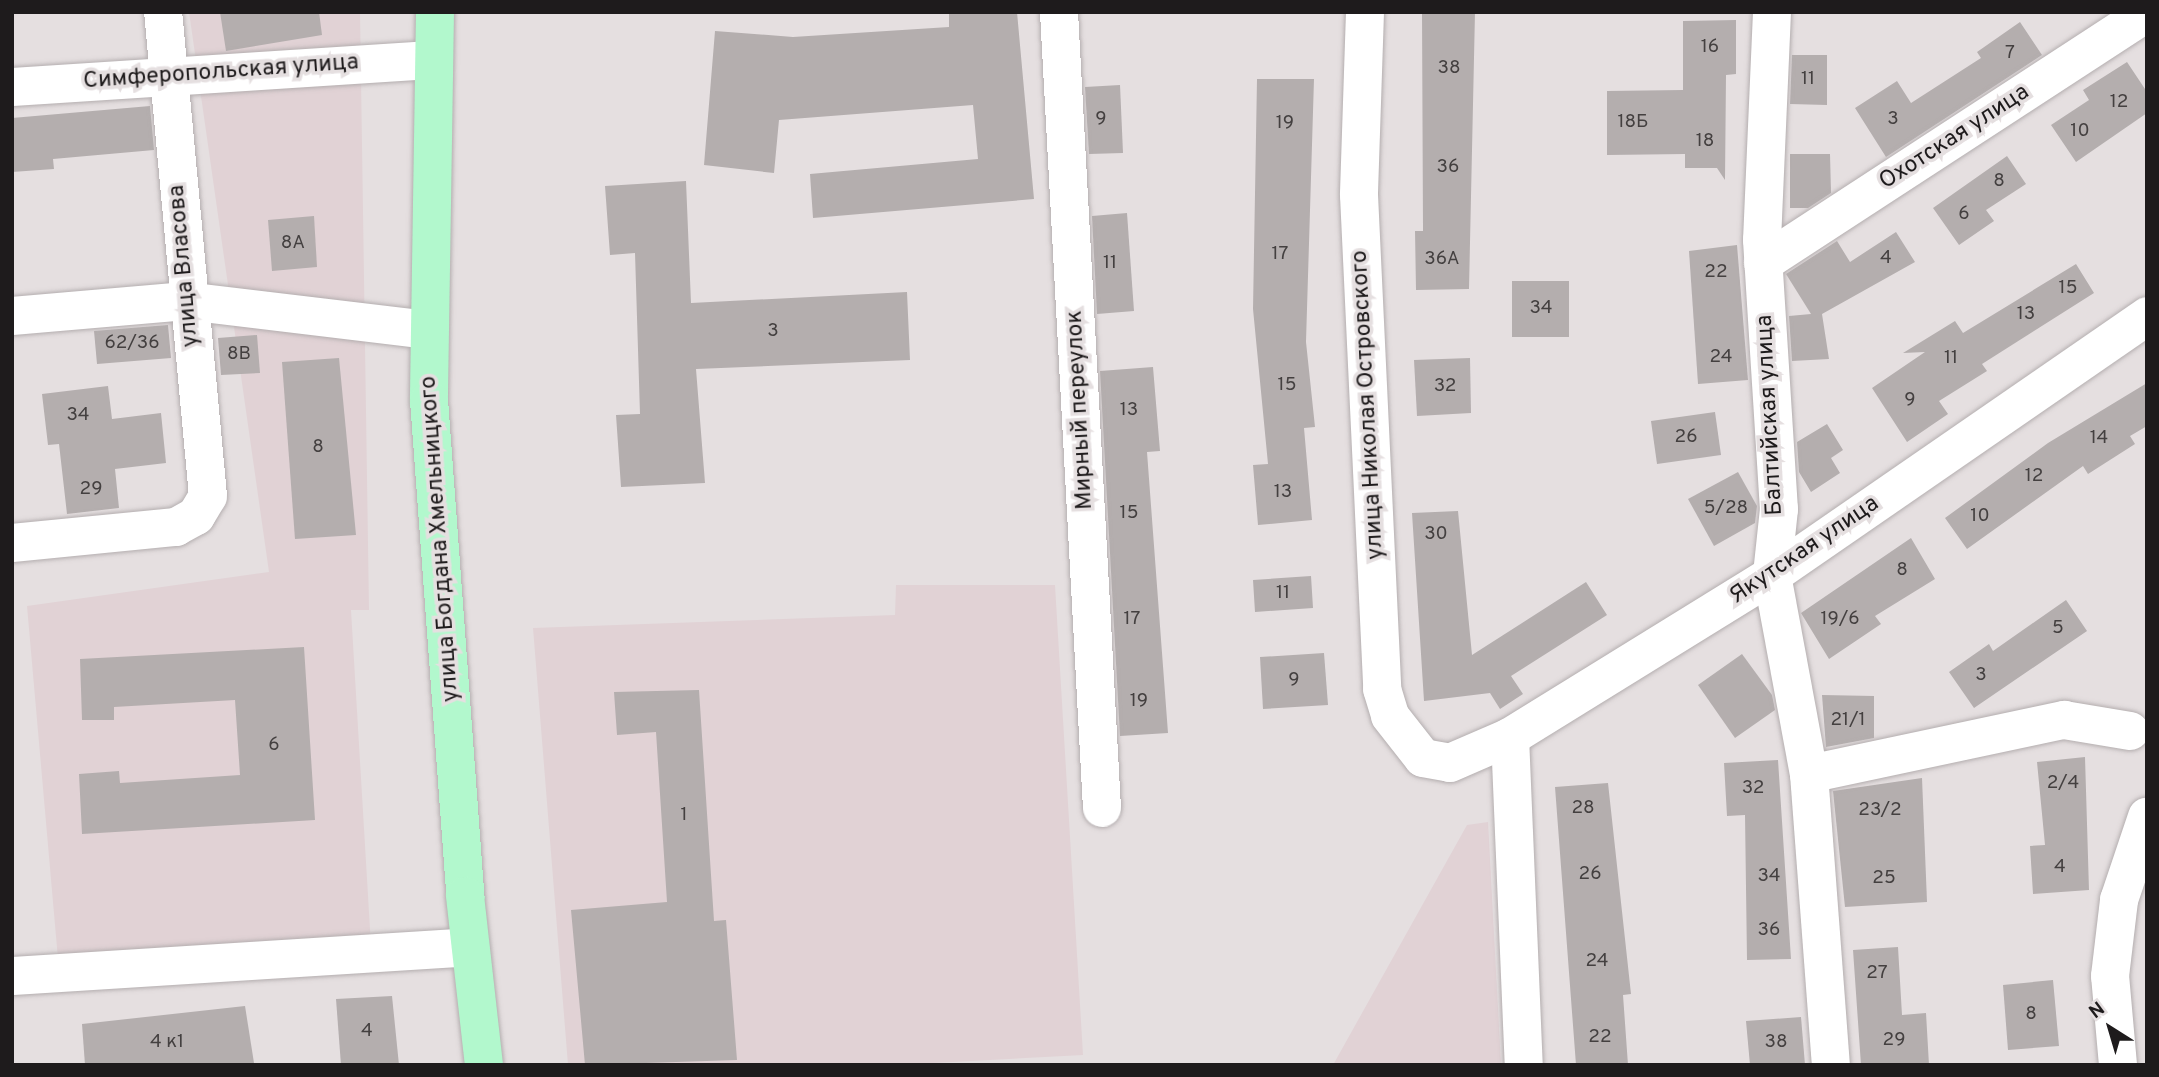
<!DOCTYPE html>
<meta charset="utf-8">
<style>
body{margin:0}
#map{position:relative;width:2159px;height:1077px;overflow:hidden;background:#e5dfe0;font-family:Overpass,sans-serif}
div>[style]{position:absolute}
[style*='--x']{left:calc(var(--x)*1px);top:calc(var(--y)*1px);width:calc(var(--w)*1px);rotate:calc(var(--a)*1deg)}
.built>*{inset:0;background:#e1d2d5}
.building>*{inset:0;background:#b4aeae}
.roads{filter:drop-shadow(0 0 2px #b4aeaf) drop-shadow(0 0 2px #b4aeaf)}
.minor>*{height:38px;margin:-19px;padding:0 19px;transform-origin:19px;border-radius:19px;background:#fff}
.major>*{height:38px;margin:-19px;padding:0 19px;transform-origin:19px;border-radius:19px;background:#b2f8cd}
span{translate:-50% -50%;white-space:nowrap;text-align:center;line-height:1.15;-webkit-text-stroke:7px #e5dfe0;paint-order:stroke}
.number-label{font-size:19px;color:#444040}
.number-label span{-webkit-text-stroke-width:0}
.street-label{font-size:23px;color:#1e1b1c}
.frame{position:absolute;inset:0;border:14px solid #1e1b1c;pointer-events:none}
.north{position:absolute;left:2075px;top:993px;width:70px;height:70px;-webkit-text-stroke:5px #e5dfe0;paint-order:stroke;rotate:323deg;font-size:19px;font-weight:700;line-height:28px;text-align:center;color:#1e1b1c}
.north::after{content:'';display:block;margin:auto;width:24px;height:32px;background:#1e1b1c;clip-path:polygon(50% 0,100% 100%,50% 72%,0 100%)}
</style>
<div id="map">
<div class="built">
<i style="clip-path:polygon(189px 12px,360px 12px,369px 610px,351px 610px,371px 946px,58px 959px,27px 606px,269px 572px)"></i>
<i style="clip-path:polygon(896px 585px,1055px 585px,1083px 1055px,896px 1065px,568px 1065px,533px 628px,895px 615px)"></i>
<i style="clip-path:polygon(1488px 822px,1501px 1065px,1333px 1065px,1467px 825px)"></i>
</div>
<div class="building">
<i style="clip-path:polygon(220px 12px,319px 12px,322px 35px,226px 51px)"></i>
<i style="clip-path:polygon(949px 12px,1017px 12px,1034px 199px,813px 218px,810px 174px,978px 159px,973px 105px,779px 120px,774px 173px,704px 165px,715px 31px,793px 37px,949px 27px)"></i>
<i style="clip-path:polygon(1422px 12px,1475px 12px,1469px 289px,1416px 290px,1415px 231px,1423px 231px)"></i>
<i style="clip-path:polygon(1736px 20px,1736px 74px,1726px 75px,1725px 180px,1717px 168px,1685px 168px,1685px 154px,1607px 155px,1607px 91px,1683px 90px,1683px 21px)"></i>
<i style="clip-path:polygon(2020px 22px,2042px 55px,1886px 157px,1855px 108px,1897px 81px,1911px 103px,1981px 58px,1977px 52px)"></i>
<i style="clip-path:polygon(1792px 55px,1827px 55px,1827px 105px,1790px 104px)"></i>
<i style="clip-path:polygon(2127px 62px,2147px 92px,2147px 113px,2076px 162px,2051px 125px,2089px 100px,2083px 90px)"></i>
<i style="clip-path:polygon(1257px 79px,1314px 79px,1306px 342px,1315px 427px,1304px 428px,1312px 520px,1258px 525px,1253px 465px,1268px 464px,1253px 309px)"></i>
<i style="clip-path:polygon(1120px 85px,1123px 153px,1089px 154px,1085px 87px)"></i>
<i style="clip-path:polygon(150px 106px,154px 150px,53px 159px,54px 169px,12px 172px,12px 118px)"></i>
<i style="clip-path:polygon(1790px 154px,1830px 154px,1831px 193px,1808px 208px,1790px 208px)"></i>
<i style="clip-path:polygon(2007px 156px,2026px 184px,1986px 210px,1994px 221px,1959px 245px,1933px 208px)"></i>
<i style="clip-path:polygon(686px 181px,691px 303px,907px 292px,910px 360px,696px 369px,705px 483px,621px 487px,616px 415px,640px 414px,635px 253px,610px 255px,605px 186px)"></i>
<i style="clip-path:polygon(1127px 213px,1134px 311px,1097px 314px,1092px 216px)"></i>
<i style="clip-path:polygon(314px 216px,317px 267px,272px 271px,268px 220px)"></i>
<i style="clip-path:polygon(1896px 232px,1915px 262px,1822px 314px,1829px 359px,1792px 361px,1789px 316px,1811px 314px,1786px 274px,1837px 241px,1850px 262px)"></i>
<i style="clip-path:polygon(1737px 245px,1748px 380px,1698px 384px,1689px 251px)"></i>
<i style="clip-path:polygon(2076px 264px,2094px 293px,1982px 364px,1987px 371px,1939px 401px,1948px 414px,1907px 442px,1872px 388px,1925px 352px,1903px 353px,1955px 321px,1963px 333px)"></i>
<i style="clip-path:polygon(1512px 281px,1569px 281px,1569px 337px,1512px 337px)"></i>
<i style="clip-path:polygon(168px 325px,171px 358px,97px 364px,94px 331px)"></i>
<i style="clip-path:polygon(257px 335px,260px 373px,221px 375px,218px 338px)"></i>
<i style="clip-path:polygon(339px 358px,356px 535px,295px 539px,282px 362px)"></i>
<i style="clip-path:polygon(1470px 358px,1471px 413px,1417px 416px,1414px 360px)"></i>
<i style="clip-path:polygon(1153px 367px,1160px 451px,1147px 452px,1168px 733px,1120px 736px,1100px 371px)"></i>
<i style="clip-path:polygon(2147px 383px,2147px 426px,2130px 436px,2135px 444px,2088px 474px,2083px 466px,1967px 549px,1945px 518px,2048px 443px)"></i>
<i style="clip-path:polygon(108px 386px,112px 419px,161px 413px,166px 463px,115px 469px,119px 508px,67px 514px,59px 444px,48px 445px,42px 394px)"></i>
<i style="clip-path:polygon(1715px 412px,1721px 455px,1657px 464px,1651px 421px)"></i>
<i style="clip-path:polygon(1827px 424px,1843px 450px,1831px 458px,1840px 473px,1811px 492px,1799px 472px,1797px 442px)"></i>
<i style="clip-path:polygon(1738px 472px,1757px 506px,1755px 523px,1714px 546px,1688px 499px)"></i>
<i style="clip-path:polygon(1458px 511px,1472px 655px,1586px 582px,1607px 615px,1511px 676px,1523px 694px,1500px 709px,1490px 693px,1424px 701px,1412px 513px)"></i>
<i style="clip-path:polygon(1911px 538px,1935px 579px,1875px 616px,1881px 624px,1829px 659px,1801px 613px)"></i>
<i style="clip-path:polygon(1311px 576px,1313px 608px,1255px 612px,1253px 580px)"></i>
<i style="clip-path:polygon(2066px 600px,2087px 631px,1974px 708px,1949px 672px,1989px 644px,1993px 651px)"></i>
<i style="clip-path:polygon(304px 647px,315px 820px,82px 834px,79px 774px,119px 771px,120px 783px,240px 775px,235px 700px,114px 707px,114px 720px,82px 720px,80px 659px)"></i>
<i style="clip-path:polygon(1324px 653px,1328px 705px,1263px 709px,1260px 657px)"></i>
<i style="clip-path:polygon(1742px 654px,1772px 695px,1775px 710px,1735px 738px,1698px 685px)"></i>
<i style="clip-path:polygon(699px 690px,714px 921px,726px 920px,737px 1060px,585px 1065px,571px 910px,667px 902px,656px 732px,617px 735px,614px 692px)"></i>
<i style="clip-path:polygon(1822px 695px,1874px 696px,1874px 738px,1826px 747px)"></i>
<i style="clip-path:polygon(2085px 757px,2089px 890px,2033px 894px,2030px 846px,2045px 845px,2037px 762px)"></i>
<i style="clip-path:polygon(1778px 760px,1791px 959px,1747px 960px,1745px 815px,1727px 816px,1724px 763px)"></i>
<i style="clip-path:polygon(1922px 778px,1927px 902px,1845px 907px,1833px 791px)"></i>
<i style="clip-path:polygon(1608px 783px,1631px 994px,1623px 995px,1628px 1065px,1576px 1065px,1555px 787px)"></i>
<i style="clip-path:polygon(1898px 947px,1902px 1015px,1926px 1013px,1929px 1065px,1861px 1065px,1853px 950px)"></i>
<i style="clip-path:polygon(2053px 980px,2059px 1046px,2008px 1050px,2003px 985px)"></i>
<i style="clip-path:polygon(392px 996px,399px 1065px,341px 1065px,336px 999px)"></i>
<i style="clip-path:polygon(245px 1006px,254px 1063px,85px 1065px,82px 1024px)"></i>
<i style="clip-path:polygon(1801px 1017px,1805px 1065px,1750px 1065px,1746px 1021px)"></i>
</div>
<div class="roads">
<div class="minor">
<i style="--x:1059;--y:12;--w:797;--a:86.91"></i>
<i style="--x:1365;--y:12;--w:183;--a:91.9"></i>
<i style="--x:1359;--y:195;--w:495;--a:87.3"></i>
<i style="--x:1382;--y:689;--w:28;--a:73"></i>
<i style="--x:1390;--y:716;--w:53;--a:51.8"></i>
<i style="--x:1423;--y:758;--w:27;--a:10"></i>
<i style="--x:1450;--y:763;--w:65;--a:-23.4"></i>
<i style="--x:1510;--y:737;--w:308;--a:-31.7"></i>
<i style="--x:1772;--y:575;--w:456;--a:-34.6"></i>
<i style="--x:1772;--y:12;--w:228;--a:92.5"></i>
<i style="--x:1762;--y:240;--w:270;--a:86.4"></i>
<i style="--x:1779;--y:509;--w:66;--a:96.1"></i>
<i style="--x:1772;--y:575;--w:202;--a:79.5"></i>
<i style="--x:1809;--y:774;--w:292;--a:85.7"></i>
<i style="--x:12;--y:87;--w:420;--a:-3.7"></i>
<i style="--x:1763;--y:263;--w:458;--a:-33.1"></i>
<i style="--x:12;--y:316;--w:175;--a:-4.9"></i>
<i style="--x:186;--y:301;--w:245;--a:6.8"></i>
<i style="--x:12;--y:543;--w:165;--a:-5.6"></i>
<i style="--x:176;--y:527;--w:23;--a:-29"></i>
<i style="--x:196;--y:516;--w:23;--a:-59"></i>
<i style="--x:208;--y:496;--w:486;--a:-95.3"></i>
<i style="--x:1510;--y:737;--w:328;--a:87.6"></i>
<i style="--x:1809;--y:774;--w:261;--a:-12"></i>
<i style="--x:2064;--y:720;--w:67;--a:9.5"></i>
<i style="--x:12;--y:976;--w:459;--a:-3.6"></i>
<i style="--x:2118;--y:1065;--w:89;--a:-95.1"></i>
<i style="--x:2110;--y:976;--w:77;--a:-83.2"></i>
<i style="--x:2119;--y:900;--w:88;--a:-71.4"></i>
</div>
<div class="major">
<i style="--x:435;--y:12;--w:388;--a:90.9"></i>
<i style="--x:429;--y:400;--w:497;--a:85.8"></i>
<i style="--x:465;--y:896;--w:170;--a:83.6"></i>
</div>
</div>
<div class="number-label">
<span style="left:1710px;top:48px">16</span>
<span style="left:2010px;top:54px">7</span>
<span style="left:1449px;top:69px">38</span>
<span style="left:1808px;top:80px">11</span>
<span style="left:2119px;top:103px">12</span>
<span style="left:1101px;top:120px">9</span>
<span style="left:1893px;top:120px">3</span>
<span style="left:1633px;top:123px">18Б</span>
<span style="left:1285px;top:124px">19</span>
<span style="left:2080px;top:132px">10</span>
<span style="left:1705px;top:142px">18</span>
<span style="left:1448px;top:168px">36</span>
<span style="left:1999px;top:182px">8</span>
<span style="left:1964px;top:215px">6</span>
<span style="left:293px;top:244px">8А</span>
<span style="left:1280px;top:255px">17</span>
<span style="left:1886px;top:259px">4</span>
<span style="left:1442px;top:260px">36А</span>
<span style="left:1110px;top:264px">11</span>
<span style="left:1716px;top:273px">22</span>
<span style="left:2068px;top:289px">15</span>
<span style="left:1541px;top:309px">34</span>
<span style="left:2026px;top:315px">13</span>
<span style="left:773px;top:332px">3</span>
<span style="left:132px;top:344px">62/36</span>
<span style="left:239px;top:355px">8В</span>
<span style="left:1721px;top:358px">24</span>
<span style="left:1951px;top:359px">11</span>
<span style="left:1287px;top:386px">15</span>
<span style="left:1445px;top:387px">32</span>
<span style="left:1910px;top:401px">9</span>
<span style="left:1129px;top:411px">13</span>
<span style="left:78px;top:416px">34</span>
<span style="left:1686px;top:438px">26</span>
<span style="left:2099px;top:439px">14</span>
<span style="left:318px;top:448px">8</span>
<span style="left:2034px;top:477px">12</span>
<span style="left:91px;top:490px">29</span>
<span style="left:1283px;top:493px">13</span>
<span style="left:1726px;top:509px">5/28</span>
<span style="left:1129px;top:514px">15</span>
<span style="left:1980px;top:517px">10</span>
<span style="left:1436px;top:535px">30</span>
<span style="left:1902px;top:571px">8</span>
<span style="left:1283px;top:594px">11</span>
<span style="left:1132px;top:620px">17</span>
<span style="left:1840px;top:620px">19/6</span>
<span style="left:2058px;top:629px">5</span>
<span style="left:1981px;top:676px">3</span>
<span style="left:1294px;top:681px">9</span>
<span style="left:1139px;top:702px">19</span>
<span style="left:1848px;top:721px">21/1</span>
<span style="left:274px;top:746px">6</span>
<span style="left:2063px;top:784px">2/4</span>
<span style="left:1753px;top:789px">32</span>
<span style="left:1583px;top:809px">28</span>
<span style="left:1880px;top:811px">23/2</span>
<span style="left:684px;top:816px">1</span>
<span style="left:2060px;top:868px">4</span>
<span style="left:1590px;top:875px">26</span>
<span style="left:1769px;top:877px">34</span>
<span style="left:1884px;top:879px">25</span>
<span style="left:1769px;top:931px">36</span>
<span style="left:1597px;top:962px">24</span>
<span style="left:1877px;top:974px">27</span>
<span style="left:2031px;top:1015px">8</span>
<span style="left:367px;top:1032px">4</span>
<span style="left:1600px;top:1038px">22</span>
<span style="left:1894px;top:1041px">29</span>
<span style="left:167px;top:1043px">4 к1</span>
<span style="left:1776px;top:1043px">38</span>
</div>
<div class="street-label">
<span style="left:221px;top:73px;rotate:-4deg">Симферопольская улица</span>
<span style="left:1955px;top:138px;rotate:-33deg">Охотская улица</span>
<span style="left:185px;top:266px;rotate:-95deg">улица Власова</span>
<span style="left:1369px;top:405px;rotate:-93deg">улица Николая Островского</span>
<span style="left:1081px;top:410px;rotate:-93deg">Мирный переулок</span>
<span style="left:1771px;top:415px;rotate:-93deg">Балтийская улица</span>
<span style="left:441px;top:539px;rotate:-94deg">улица Богдана Хмельницкого</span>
<span style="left:1805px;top:551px;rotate:-34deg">Якутская улица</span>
</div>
<div class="frame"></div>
<div class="north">N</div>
</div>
